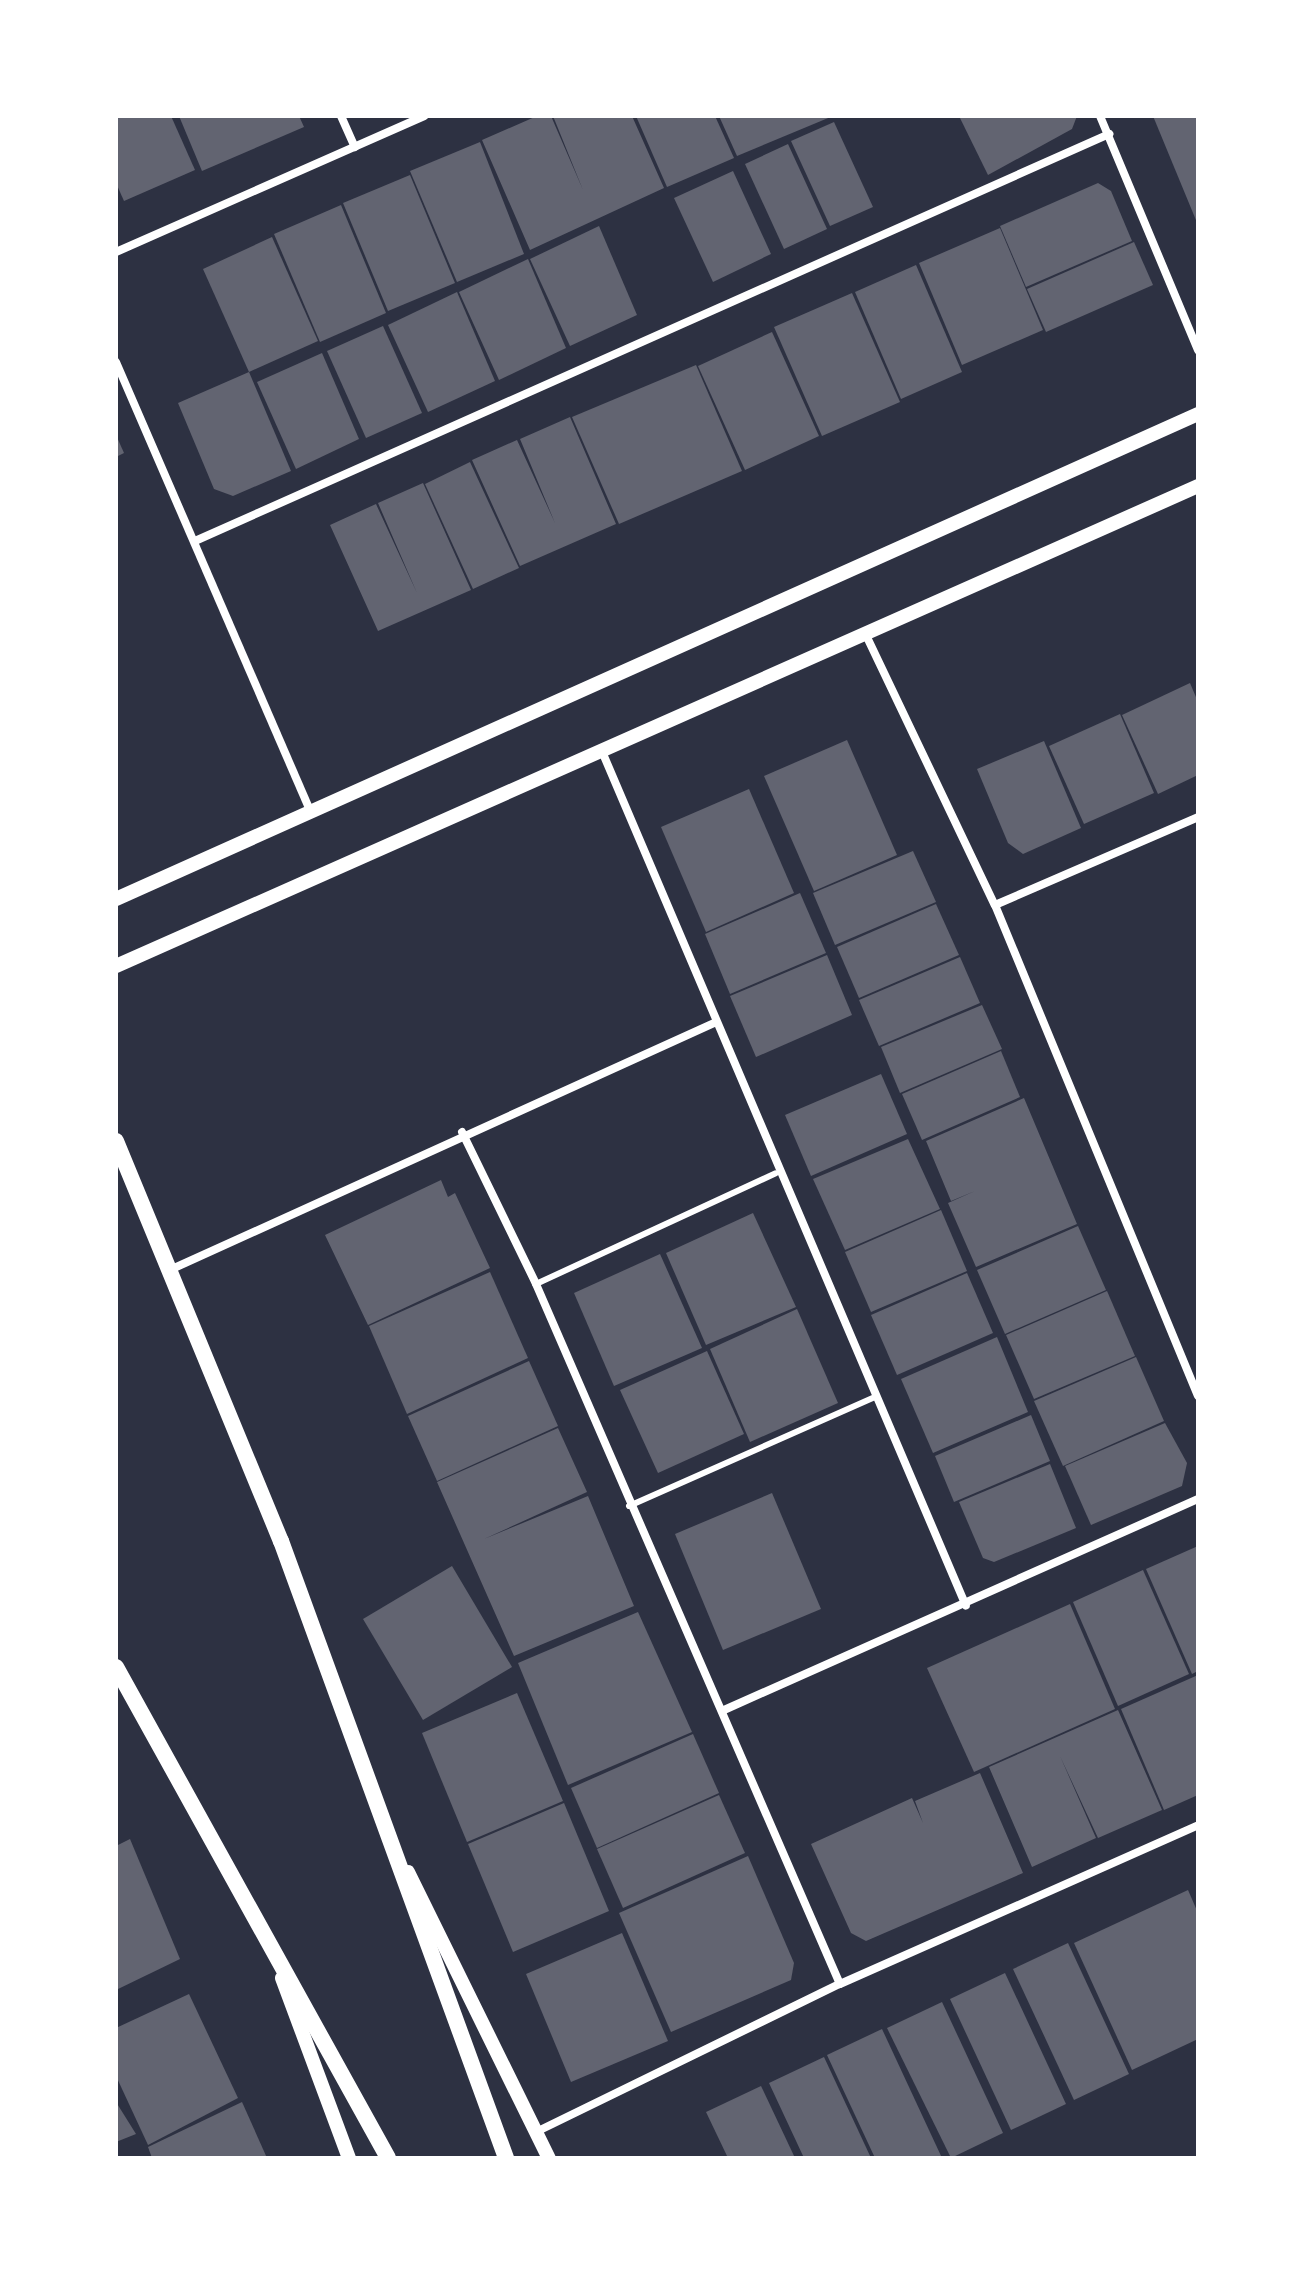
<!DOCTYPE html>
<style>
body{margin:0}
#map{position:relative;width:1314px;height:2274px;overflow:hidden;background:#2d3142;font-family:Commissioner,sans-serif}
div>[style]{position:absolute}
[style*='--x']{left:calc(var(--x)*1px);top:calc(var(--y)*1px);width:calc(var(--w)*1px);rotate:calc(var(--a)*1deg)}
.building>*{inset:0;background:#626471}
.service>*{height:6px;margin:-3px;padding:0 3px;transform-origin:3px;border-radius:3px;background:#fff}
.minor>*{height:8px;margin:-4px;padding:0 4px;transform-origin:4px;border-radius:4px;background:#fff}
.tertiary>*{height:14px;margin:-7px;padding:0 7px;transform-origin:7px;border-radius:7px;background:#fff}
.secondary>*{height:16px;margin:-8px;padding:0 8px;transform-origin:8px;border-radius:8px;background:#fff}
span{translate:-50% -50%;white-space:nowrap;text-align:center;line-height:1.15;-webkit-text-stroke:6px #fff;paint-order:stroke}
.frame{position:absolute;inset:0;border:118px solid #fff;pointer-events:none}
</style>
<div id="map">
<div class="building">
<i style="clip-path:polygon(116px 116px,171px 116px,195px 170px,124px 201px,116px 183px)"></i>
<i style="clip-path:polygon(179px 116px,299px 116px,304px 127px,202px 171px)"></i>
<i style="clip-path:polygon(537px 116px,551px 116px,583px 190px,553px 116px,632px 116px,664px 188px,530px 250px,482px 140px)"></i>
<i style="clip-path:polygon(636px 116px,715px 116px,734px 158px,667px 187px)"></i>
<i style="clip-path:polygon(719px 116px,833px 116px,737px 156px)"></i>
<i style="clip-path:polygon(959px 116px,1077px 116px,1072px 129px,988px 175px)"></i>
<i style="clip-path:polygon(1153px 116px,1198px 116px,1198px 225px)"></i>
<i style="clip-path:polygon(834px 122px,873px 207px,830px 226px,791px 141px)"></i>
<i style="clip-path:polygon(480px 142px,524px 254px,457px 282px,410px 171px)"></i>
<i style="clip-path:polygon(788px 144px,827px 229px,784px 249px,745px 164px)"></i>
<i style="clip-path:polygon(733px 171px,771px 254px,713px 282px,674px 198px)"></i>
<i style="clip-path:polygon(410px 175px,455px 283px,388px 311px,343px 203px)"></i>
<i style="clip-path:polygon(1098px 183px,1111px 191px,1132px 241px,1026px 287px,1000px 226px)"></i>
<i style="clip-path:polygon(341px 205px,386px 313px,320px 342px,274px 234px)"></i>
<i style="clip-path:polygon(599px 226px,637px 315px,570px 346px,530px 259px)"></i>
<i style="clip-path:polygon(1000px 228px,1043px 330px,962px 365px,919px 263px)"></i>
<i style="clip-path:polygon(272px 237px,318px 341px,249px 372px,203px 269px)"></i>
<i style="clip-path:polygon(1134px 242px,1153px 285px,1046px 332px,1027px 289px)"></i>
<i style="clip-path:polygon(528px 259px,566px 348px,499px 380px,459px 292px)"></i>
<i style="clip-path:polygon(916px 265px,962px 372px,901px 399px,855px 292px)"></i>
<i style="clip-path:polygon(457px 292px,495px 381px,428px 412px,388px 325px)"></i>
<i style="clip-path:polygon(852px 293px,900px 402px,822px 436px,774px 327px)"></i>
<i style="clip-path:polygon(383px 326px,422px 413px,366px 438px,327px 351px)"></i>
<i style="clip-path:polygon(772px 332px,819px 436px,745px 470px,698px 366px)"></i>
<i style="clip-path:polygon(322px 353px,359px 439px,296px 469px,257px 382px)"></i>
<i style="clip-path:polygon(696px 365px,742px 471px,619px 524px,572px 417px)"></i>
<i style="clip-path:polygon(249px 372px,291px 471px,233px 496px,214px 489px,178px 403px)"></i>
<i style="clip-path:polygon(570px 417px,616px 524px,520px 566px,472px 460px,517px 440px,555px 523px,520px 439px)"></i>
<i style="clip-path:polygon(116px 435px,124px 453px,116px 457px)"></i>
<i style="clip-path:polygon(470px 462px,519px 568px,473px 589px,425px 484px)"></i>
<i style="clip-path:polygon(423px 483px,471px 590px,378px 631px,330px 525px,376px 504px,417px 593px,378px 503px)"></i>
<i style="clip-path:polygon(1190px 683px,1198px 702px,1198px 775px,1158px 794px,1122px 715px)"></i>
<i style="clip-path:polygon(1120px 714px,1154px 793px,1084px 824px,1049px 746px)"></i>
<i style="clip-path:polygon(847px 740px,897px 855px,814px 891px,764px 776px)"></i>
<i style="clip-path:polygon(1044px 741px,1081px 828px,1023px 854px,1008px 843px,977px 769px)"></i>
<i style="clip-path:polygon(749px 789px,794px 893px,706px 932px,661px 827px)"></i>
<i style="clip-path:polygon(913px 851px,936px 902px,835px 945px,813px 893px)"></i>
<i style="clip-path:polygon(800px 893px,826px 953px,730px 994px,705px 934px)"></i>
<i style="clip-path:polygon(936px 904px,959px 955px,859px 998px,837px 947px)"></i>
<i style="clip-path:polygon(827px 955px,852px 1015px,756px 1057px,730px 996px)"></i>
<i style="clip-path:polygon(960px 957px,980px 1003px,879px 1046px,859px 1000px)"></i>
<i style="clip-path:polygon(982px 1005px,1002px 1049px,900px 1093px,881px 1047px)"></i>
<i style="clip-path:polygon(1001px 1051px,1020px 1097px,922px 1140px,902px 1094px)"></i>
<i style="clip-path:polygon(881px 1074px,907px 1134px,811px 1176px,785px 1115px)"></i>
<i style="clip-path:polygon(1024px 1098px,1077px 1224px,976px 1267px,948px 1203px,975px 1191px,951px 1201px,926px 1141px)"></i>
<i style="clip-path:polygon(908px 1139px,940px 1209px,845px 1250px,813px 1179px)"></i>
<i style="clip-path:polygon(441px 1180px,448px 1197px,455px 1193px,490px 1268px,368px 1325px,325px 1235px)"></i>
<i style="clip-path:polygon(941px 1210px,967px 1271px,871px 1312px,845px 1252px)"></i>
<i style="clip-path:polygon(753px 1213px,796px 1307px,706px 1345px,666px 1253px)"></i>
<i style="clip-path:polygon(1078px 1226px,1106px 1290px,1005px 1334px,977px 1270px)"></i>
<i style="clip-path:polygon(660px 1254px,702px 1348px,614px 1386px,574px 1293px)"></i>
<i style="clip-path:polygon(490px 1272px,528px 1358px,407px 1414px,369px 1326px)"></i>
<i style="clip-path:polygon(967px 1273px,993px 1333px,897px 1375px,871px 1315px)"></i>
<i style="clip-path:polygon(1107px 1291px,1135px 1356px,1034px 1399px,1006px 1335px)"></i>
<i style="clip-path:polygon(797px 1309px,838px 1403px,750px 1442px,710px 1349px)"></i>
<i style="clip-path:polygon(997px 1337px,1028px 1412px,933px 1453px,901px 1379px)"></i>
<i style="clip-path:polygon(707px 1351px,744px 1434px,658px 1473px,620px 1390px)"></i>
<i style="clip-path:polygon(1136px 1357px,1164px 1421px,1063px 1466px,1034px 1401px)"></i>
<i style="clip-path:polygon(529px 1361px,558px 1426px,437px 1481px,408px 1416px)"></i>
<i style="clip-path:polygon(1031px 1415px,1050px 1461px,954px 1502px,935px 1456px)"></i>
<i style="clip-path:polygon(1165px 1423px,1187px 1463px,1182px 1486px,1091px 1525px,1065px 1466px)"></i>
<i style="clip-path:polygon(558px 1428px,587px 1492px,484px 1539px,588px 1496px,634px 1606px,514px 1656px,437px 1482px)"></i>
<i style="clip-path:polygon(1050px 1464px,1076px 1528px,994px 1562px,983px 1558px,959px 1502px)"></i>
<i style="clip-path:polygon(772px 1493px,821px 1609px,723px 1650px,675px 1534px)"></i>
<i style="clip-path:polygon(1198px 1546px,1198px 1671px,1192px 1674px,1146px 1569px)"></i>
<i style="clip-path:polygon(452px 1566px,512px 1667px,423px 1720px,363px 1619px)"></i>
<i style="clip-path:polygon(1143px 1570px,1189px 1674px,1118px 1706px,1073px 1602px)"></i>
<i style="clip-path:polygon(1070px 1604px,1115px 1709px,974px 1772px,927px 1668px)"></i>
<i style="clip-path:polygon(638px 1612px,692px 1732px,568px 1785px,518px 1663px)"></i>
<i style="clip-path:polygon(1198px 1675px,1198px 1795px,1164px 1810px,1121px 1709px)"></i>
<i style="clip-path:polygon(517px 1693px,563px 1801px,467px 1842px,422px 1733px)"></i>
<i style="clip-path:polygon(1118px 1710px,1162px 1810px,1098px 1838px,1060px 1756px,1096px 1838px,1032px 1867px,989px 1767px)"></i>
<i style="clip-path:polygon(693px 1734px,719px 1793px,597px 1848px,571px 1788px)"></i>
<i style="clip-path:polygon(980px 1773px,1023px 1873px,866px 1941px,851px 1933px,811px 1844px,912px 1798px,923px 1823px,915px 1801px)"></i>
<i style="clip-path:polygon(719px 1795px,745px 1853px,623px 1908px,597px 1849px)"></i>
<i style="clip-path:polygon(564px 1803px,609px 1911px,513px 1952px,468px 1844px)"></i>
<i style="clip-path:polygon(130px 1839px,180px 1959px,116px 1990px,116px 1846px)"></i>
<i style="clip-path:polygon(748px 1856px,794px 1963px,791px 1980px,671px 2032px,619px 1913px)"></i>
<i style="clip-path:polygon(1188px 1890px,1198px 1913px,1198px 2039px,1132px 2070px,1074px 1943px)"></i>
<i style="clip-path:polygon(622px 1933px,668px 2041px,571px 2082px,526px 1974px)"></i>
<i style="clip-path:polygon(1068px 1943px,1129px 2074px,1074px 2100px,1013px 1969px)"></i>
<i style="clip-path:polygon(1005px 1973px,1066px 2104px,1011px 2130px,950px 1999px)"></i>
<i style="clip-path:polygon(189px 1994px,238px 2098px,148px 2145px,116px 2076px,116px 2028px)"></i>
<i style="clip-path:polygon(942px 2002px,1003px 2133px,951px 2158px,887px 2028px)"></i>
<i style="clip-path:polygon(882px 2029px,942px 2158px,875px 2158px,827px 2055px)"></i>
<i style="clip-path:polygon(824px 2057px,871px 2158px,804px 2158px,769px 2083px)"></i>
<i style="clip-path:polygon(761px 2086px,795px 2158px,728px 2158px,706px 2112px)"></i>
<i style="clip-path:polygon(116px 2102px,136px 2134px,116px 2142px)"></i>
<i style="clip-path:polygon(242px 2102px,267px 2158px,152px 2158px,148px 2147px)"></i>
</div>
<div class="service">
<i style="--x:536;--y:1284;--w:264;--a:-24.8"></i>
<i style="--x:629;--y:1506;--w:269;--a:-23.9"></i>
</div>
<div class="minor">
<i style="--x:341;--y:116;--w:34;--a:66"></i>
<i style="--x:1100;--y:116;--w:254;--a:67.3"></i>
<i style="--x:116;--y:252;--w:337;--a:-23.8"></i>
<i style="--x:116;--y:362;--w:485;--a:66.6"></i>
<i style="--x:195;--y:541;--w:1001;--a:-24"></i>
<i style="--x:865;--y:633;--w:301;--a:64.5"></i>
<i style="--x:995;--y:905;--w:531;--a:67.54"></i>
<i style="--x:601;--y:749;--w:931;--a:66.93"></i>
<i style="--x:995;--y:905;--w:221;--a:-23.4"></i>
<i style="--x:462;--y:1132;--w:169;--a:64"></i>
<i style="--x:536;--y:1284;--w:763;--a:66.53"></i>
<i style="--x:172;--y:1269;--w:595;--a:-24.41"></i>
<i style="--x:724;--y:1710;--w:519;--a:-24"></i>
<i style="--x:538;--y:2131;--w:336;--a:-26"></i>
<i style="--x:840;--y:1984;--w:392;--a:-23.9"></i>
</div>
<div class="tertiary">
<i style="--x:116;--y:899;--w:1186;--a:-24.14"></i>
<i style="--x:116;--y:966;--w:1184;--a:-23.92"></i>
<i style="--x:408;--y:1872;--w:319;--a:63.8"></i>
<i style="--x:282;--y:1978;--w:192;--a:69.6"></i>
</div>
<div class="secondary">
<i style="--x:116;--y:1141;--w:433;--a:67.6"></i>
<i style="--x:281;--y:1541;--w:657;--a:69.96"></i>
<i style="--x:116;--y:1667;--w:561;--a:61.01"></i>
</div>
<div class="frame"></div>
</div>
